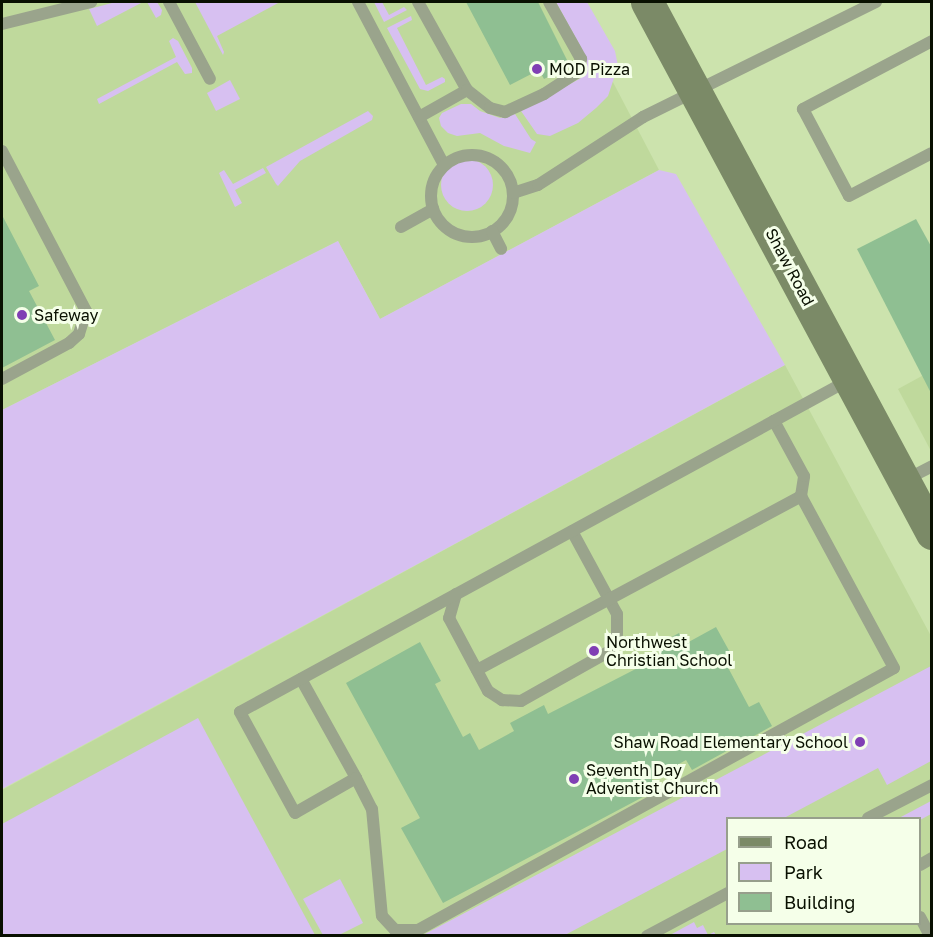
<!DOCTYPE html>
<style>
body{margin:0}
#map{position:relative;width:933px;height:937px;overflow:hidden;background:#cce3ad;font-family:"Golos Text",sans-serif}
div>[style]{position:absolute}
[style*='--x']{left:calc(var(--x)*1px);top:calc(var(--y)*1px);width:calc(var(--w)*1px);rotate:calc(var(--a)*1deg)}
.built>*{inset:0;background:#bfd99c}
.green>*{inset:0;background:#d7c0f1}
.round{border-radius:50%}
.building>*{inset:0;background:#8fbf92}
.lane>*{height:12px;margin:-6px;padding:0 6px;transform-origin:6px;border-radius:6px;background:#9aa48c}
.lane>.ring{margin:-6px;padding:0;box-sizing:content-box;background:none;border:12px solid #9aa48c;border-radius:50%}
.secondary>*{height:33px;margin:-16.5px;padding:0 16.5px;transform-origin:16.5px;border-radius:16.5px;background:#7b8a67}
.dots>*{width:16px;height:16px;translate:-50% -50%;box-sizing:border-box;border:3px solid #f5ffe9;border-radius:50%}
span{translate:-50% -50%;white-space:nowrap;text-align:center;line-height:1.15;-webkit-text-stroke:6px #f5ffe9;paint-order:stroke}
.poi-label{font-size:16px;color:#091001}
.left{translate:0 -50%;text-align:left}
.right{translate:-100% -50%;text-align:right}
.street-label{font-size:16px;color:#091001}
.frame{position:absolute;inset:0;border:3px solid #091001;pointer-events:none}
.legend{position:absolute;left:726px;top:817px;width:195px;height:108px;box-sizing:border-box;background:#f5ffe9;border:2px solid #979f8c;margin:0;padding:8px 10px;list-style:none;font-size:18px;color:#091001}
.legend li{display:flex;align-items:center;gap:12px;height:30px}
.legend b{width:30px;border:2px solid #979f8c}
</style>
<div id="map">
<div class="built">
<i style="clip-path:polygon(2px 2px,571px 2px,659px 170px,380px 319px,338px 241px,2px 410px)"></i>
<i style="clip-path:polygon(evenodd,785px 365px,931px 636px,931px 935px,2px 936px,2px 790px,785px 365px,728px 818px,920px 818px,920px 924px,728px 924px,728px 818px)"></i>
<i style="clip-path:polygon(931px 371px,931px 451px,898px 389px)"></i>
</div>
<div class="green">
<i style="clip-path:polygon(116px 2px,143px 2px,97px 26px,89px 9px)"></i>
<i style="clip-path:polygon(147px 2px,157px 2px,162px 10px,161px 15px,156px 18px)"></i>
<i style="clip-path:polygon(195px 2px,280px 2px,217px 36px,224px 52px,223px 55px)"></i>
<i style="clip-path:polygon(374px 2px,382px 2px,389px 15px,404px 7px,407px 10px,384px 22px)"></i>
<i style="clip-path:polygon(556px 2px,587px 2px,615px 51px,618px 66px,608px 96px,596px 108px,578px 123px,550px 136px,537px 134px,521px 111px,581px 78px,586px 72px,587px 64px,582px 49px)"></i>
<i style="clip-path:polygon(411px 16px,412px 20px,397px 28px,426px 85px,442px 77px,445px 79px,445px 82px,428px 91px,420px 89px,387px 28px)"></i>
<i style="clip-path:polygon(173px 38px,178px 41px,192px 68px,192px 73px,185px 74px,177px 62px,99px 104px,97px 99px,176px 57px,169px 41px)"></i>
<i style="clip-path:polygon(230px 80px,240px 99px,216px 111px,207px 93px)"></i>
<i style="clip-path:polygon(461px 104px,471px 104px,480px 111px,500px 118px,515px 114px,531px 139px,536px 142px,530px 153px,504px 146px,480px 133px,457px 136px,448px 133px,441px 126px,439px 118px,442px 113px)"></i>
<i style="clip-path:polygon(368px 111px,373px 116px,372px 120px,300px 161px,278px 186px,276px 184px,266px 167px)"></i>
<i class="round" style="left:441px;top:159px;width:52px;height:52px"></i>
<i style="clip-path:polygon(263px 168px,266px 173px,235px 190px,242px 203px,235px 207px,219px 173px,224px 170px,233px 184px)"></i>
<i style="clip-path:polygon(659px 170px,676px 174px,785px 365px,2px 789px,2px 410px,338px 241px,380px 319px)"></i>
<i style="clip-path:polygon(931px 666px,931px 761px,887px 785px,878px 768px,784px 818px,728px 818px,727px 849px,565px 935px,423px 935px)"></i>
<i style="clip-path:polygon(198px 718px,315px 935px,2px 935px,2px 824px)"></i>
<i style="clip-path:polygon(931px 801px,931px 814px,920px 820px,899px 818px)"></i>
<i style="clip-path:polygon(340px 879px,363px 923px,339px 935px,323px 935px,303px 899px)"></i>
<i style="clip-path:polygon(694px 922px,697px 928px,703px 925px,708px 935px,714px 932px,716px 935px,670px 935px)"></i>
</div>
<div class="building">
<i style="clip-path:polygon(466px 2px,538px 2px,570px 66px,544px 79px,539px 70px,510px 85px)"></i>
<i style="clip-path:polygon(2px 215px,39px 286px,29px 291px,55px 340px,2px 368px)"></i>
<i style="clip-path:polygon(916px 219px,932px 248px,932px 395px,857px 249px)"></i>
<i style="clip-path:polygon(716px 627px,732px 656px,724px 660px,749px 707px,759px 702px,772px 726px,692px 770px,686px 760px,652px 779px,658px 789px,443px 903px,401px 828px,420px 818px,346px 683px,420px 642px,441px 681px,435px 684px,463px 737px,470px 733px,479px 750px,514px 731px,510px 723px,544px 705px,548px 714px,661px 656px,655px 646px,679px 633px,685px 644px)"></i>
</div>
<div class="lane">
<i style="--x:169;--y:2;--w:87;--a:62"></i>
<i style="--x:358;--y:2;--w:184;--a:62.2"></i>
<i style="--x:418;--y:2;--w:101;--a:60.9"></i>
<i style="--x:467;--y:90;--w:55;--a:150.6"></i>
<i style="--x:2;--y:24;--w:92;--a:-13.9"></i>
<i style="--x:932;--y:41;--w:146;--a:152.2"></i>
<i style="--x:803;--y:109;--w:98;--a:62.1"></i>
<i style="--x:849;--y:196;--w:93;--a:-27.4"></i>
<i style="--x:467;--y:90;--w:29;--a:38"></i>
<i style="--x:490;--y:108;--w:16;--a:15"></i>
<i style="--x:505;--y:112;--w:43;--a:-24.8"></i>
<i style="--x:544;--y:94;--w:38;--a:-33"></i>
<i style="--x:576;--y:73;--w:15;--a:-70"></i>
<i style="--x:581;--y:59;--w:65;--a:-119.3"></i>
<i style="--x:2;--y:151;--w:181;--a:62.3"></i>
<i style="--x:86;--y:311;--w:24;--a:107"></i>
<i style="--x:79;--y:334;--w:13;--a:138"></i>
<i style="--x:69;--y:343;--w:76;--a:151.8"></i>
<i class="ring" style="left:431px;top:155px;width:70px;height:70px"></i>
<i style="--x:513;--y:193;--w:26;--a:-18"></i>
<i style="--x:538;--y:185;--w:125;--a:-32.9"></i>
<i style="--x:643;--y:117;--w:260;--a:-26.3"></i>
<i style="--x:401;--y:227;--w:37;--a:-29"></i>
<i style="--x:492;--y:231;--w:20;--a:63"></i>
<i style="--x:905;--y:480;--w:30;--a:-27"></i>
<i style="--x:456;--y:594;--w:25;--a:106"></i>
<i style="--x:449;--y:618;--w:83;--a:61.9"></i>
<i style="--x:488;--y:691;--w:17;--a:33"></i>
<i style="--x:502;--y:700;--w:19;--a:3"></i>
<i style="--x:521;--y:701;--w:102;--a:-29.3"></i>
<i style="--x:610;--y:651;--w:18;--a:-68"></i>
<i style="--x:617;--y:634;--w:20;--a:-90"></i>
<i style="--x:617;--y:614;--w:94;--a:-118.5"></i>
<i style="--x:477;--y:670;--w:368;--a:-28.2"></i>
<i style="--x:801;--y:496;--w:20;--a:-81"></i>
<i style="--x:804;--y:476;--w:63;--a:-118.6"></i>
<i style="--x:301;--y:679;--w:113;--a:60.9"></i>
<i style="--x:356;--y:778;--w:70;--a:150.2"></i>
<i style="--x:295;--y:813;--w:115;--a:-118.6"></i>
<i style="--x:240;--y:712;--w:694;--a:-28.6"></i>
<i style="--x:356;--y:778;--w:35;--a:63"></i>
<i style="--x:372;--y:809;--w:107;--a:84.7"></i>
<i style="--x:382;--y:916;--w:19;--a:47"></i>
<i style="--x:395;--y:930;--w:23;--a:0"></i>
<i style="--x:418;--y:930;--w:543;--a:-28.83"></i>
<i style="--x:894;--y:668;--w:196;--a:-118.4"></i>
<i style="--x:868;--y:818;--w:72;--a:-27.3"></i>
<i style="--x:920;--y:865;--w:14;--a:-30"></i>
<i style="--x:920;--y:917;--w:21;--a:62"></i>
<i style="--x:647;--y:936;--w:92;--a:-28"></i>
</div>
<div class="secondary">
<i style="--x:647;--y:2;--w:603;--a:61.78"></i>
</div>
<div class="dots">
<i style="left:537px;top:69px;background:#803fb4"></i>
<i style="left:22px;top:315px;background:#803fb4"></i>
<i style="left:594px;top:651px;background:#803fb4"></i>
<i style="left:860px;top:742px;background:#803fb4"></i>
<i style="left:574px;top:779px;background:#803fb4"></i>
</div>
<div class="poi-label">
<span class="left" style="left:549px;top:69px">MOD Pizza</span>
<span class="left" style="left:34px;top:315px">Safeway</span>
<span class="left" style="left:606px;top:651px">Northwest<br>Christian School</span>
<span class="right" style="left:848px;top:742px">Shaw Road Elementary School</span>
<span class="left" style="left:586px;top:779px">Seventh Day<br>Adventist Church</span>
</div>
<div class="street-label">
<span style="left:790px;top:267px;rotate:62deg">Shaw Road</span>
</div>
<div class="frame"></div>
<ul class="legend">
<li><b style="height:8px;background:#7b8a67"></b>Road</li>
<li><b style="height:16px;background:#d7c0f1"></b>Park</li>
<li><b style="height:16px;background:#8fbf92"></b>Building</li>
</ul>
</div>
